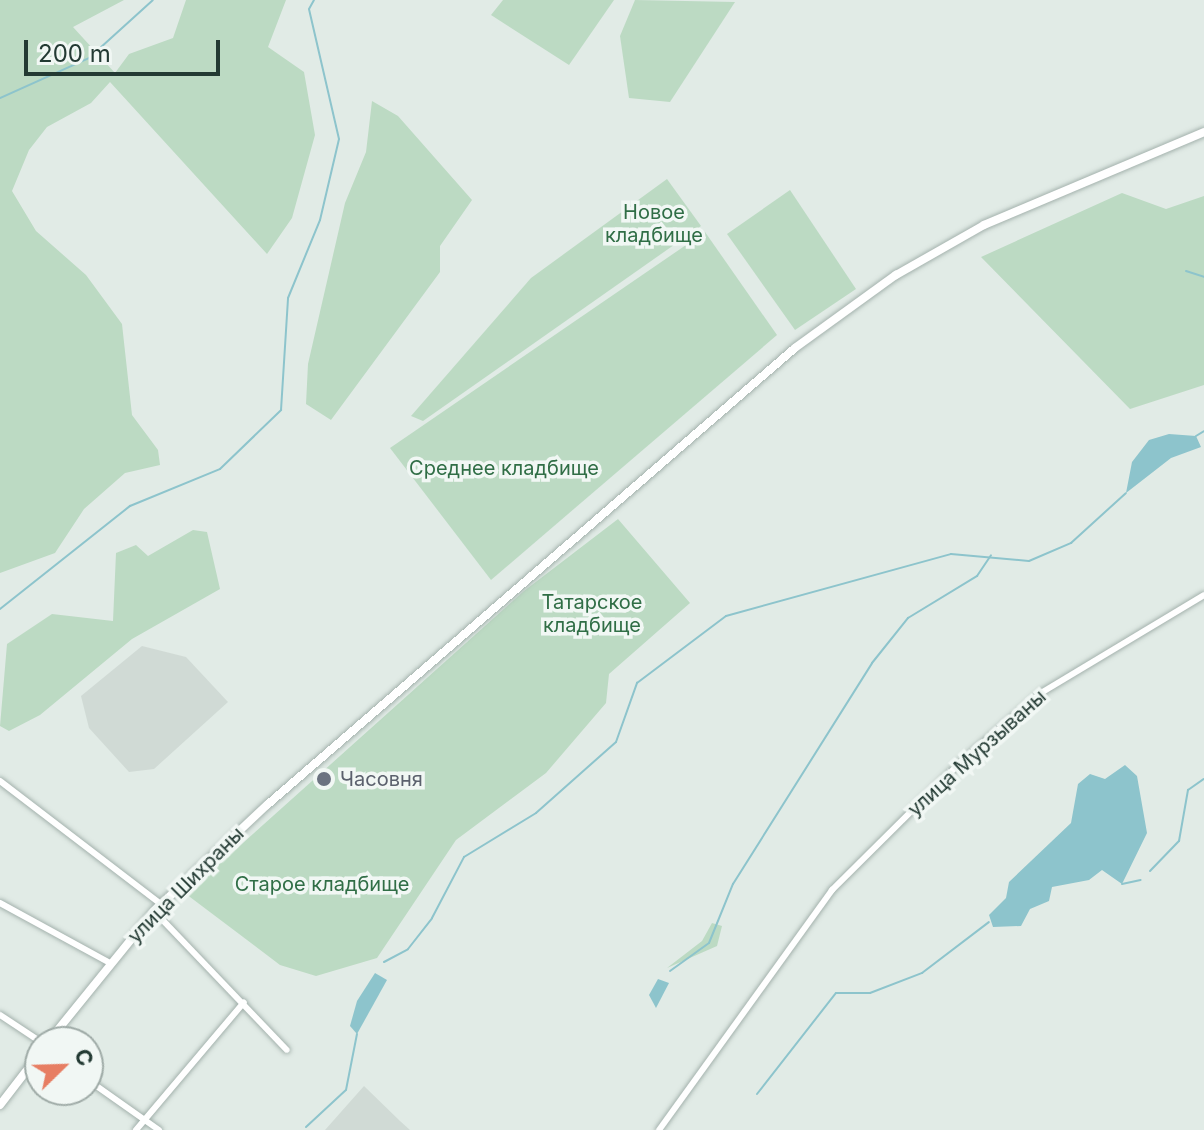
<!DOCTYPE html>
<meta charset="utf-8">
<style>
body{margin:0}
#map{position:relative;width:1204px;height:1130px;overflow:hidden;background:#e1ebe6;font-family:Inter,sans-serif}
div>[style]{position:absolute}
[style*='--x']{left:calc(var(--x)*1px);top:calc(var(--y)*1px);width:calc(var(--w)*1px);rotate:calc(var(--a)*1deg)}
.built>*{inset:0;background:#d0dad5}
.green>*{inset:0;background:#bcdac3}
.water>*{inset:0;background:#8dc4cc}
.stream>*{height:2px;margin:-1px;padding:0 1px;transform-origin:1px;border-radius:1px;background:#8dc4cc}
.roads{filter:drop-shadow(0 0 2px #a4b2ad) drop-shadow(0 0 2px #a4b2ad)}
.street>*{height:6px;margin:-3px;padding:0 3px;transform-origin:3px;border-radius:3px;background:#fff}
.secondary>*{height:8px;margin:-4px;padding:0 4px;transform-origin:4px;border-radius:4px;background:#fff}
.dots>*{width:22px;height:22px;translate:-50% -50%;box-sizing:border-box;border:4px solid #f1f7f4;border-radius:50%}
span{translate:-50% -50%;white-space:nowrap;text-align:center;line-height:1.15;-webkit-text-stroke:7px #f1f7f4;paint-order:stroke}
.park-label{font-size:20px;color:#306e46}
.street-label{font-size:20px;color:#233a33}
.worship-label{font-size:20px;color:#5b616d}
.left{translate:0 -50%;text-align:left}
.north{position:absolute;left:24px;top:1026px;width:80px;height:80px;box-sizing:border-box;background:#f1f7f4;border:2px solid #9faba7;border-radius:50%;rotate:67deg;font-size:22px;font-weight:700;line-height:32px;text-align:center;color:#233a33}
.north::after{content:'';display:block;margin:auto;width:28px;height:36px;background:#e77e63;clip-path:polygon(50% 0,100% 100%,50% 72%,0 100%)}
.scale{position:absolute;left:24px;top:40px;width:196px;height:36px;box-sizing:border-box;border:4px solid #233a33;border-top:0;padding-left:10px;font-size:24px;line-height:28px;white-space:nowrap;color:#233a33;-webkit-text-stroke:6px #f1f7f4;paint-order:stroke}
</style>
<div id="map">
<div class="built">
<i style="clip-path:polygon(142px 646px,186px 657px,228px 702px,154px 769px,129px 772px,89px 728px,81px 696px)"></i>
<i style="clip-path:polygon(364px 1086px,400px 1121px,410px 1130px,325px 1130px)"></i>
</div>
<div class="green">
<i style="clip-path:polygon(0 0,124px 0,73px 27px,115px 73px,129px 54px,173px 38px,186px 0,286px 0,268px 47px,304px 72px,315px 135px,292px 218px,267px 254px,110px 82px,91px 103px,47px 127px,29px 150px,12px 191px,36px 231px,86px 275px,122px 324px,132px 415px,158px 450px,160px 465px,125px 473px,84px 509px,55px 553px,0 573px)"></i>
<i style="clip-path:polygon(503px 0,614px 0,569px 65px,491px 15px)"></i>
<i style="clip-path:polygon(635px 0,735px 2px,670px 102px,629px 98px,620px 36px)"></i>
<i style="clip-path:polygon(372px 101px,398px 116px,472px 200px,440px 246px,440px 272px,331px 420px,306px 404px,308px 364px,345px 203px,366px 152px)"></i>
<i style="clip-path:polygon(667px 179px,701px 226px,423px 421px,411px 416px,531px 278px)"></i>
<i style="clip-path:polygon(790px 190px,856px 289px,795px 330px,727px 234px)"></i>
<i style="clip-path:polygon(1122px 193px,1166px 209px,1204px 196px,1204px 385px,1130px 409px,981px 257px)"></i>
<i style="clip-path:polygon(705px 232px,777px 335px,491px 580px,390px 448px)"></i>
<i style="clip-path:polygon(618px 519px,690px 603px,609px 674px,606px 703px,546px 773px,456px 840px,377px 958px,316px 976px,280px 965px,186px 894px,524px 591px)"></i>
<i style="clip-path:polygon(193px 530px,207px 532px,220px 589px,132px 639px,40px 715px,9px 731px,0 726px,7px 644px,52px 614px,113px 621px,116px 553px,136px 545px,148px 556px)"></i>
<i style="clip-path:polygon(712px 923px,722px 926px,717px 946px,667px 968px,702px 941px)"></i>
</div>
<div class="water">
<i style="clip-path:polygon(1169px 434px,1196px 436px,1201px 447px,1171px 458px,1126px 493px,1132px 462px,1149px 440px)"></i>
<i style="clip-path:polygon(1125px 765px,1137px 776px,1147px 833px,1122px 884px,1102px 870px,1089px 880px,1052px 887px,1049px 901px,1030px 909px,1021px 926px,993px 927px,989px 915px,1006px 898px,1009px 882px,1071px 823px,1078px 784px,1090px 774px,1105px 779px)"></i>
<i style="clip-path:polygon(375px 973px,387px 980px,357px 1034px,350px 1026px,357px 1001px)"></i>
<i style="clip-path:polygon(658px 979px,669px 983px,656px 1008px,649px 995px)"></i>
</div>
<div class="stream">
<i style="--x:0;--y:98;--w:98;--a:-24.2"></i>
<i style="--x:89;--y:58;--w:86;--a:-42.2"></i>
<i style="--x:1186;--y:271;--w:19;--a:18"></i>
<i style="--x:1196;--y:436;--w:9;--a:-32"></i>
<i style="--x:0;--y:609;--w:166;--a:-38.4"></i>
<i style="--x:130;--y:506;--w:97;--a:-22.3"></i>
<i style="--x:220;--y:469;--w:85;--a:-44"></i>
<i style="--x:281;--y:410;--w:112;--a:-86.4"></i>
<i style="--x:288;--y:298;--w:84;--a:-67.7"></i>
<i style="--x:320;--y:220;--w:83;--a:-76.8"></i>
<i style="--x:339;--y:139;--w:133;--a:-103"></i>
<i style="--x:309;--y:9;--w:10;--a:-61"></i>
<i style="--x:1150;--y:871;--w:42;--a:-46"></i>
<i style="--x:1179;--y:841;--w:52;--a:-80"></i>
<i style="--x:1188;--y:790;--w:19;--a:-35"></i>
<i style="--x:1122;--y:884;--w:19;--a:-12"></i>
<i style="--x:384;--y:962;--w:27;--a:-28"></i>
<i style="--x:408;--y:949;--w:39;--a:-52"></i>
<i style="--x:432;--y:918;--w:69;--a:-62.3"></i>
<i style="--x:464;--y:857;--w:84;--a:-31.4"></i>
<i style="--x:536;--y:813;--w:107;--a:-41.6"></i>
<i style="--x:616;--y:742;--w:63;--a:-70.4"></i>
<i style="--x:637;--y:683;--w:111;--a:-37"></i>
<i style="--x:726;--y:616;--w:233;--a:-15.4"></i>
<i style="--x:951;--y:554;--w:78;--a:5.1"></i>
<i style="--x:1029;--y:561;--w:46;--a:-23.2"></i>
<i style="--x:1071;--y:543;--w:74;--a:-42.3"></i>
<i style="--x:670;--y:971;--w:48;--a:-35.7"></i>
<i style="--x:709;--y:943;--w:64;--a:-67.9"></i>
<i style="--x:733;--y:884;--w:261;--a:-57.8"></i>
<i style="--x:872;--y:663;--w:58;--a:-51.3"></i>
<i style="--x:908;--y:618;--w:81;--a:-31.3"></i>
<i style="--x:977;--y:576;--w:25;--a:-56"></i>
<i style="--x:757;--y:1094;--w:128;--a:-52"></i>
<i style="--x:836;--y:993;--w:34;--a:0"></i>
<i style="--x:870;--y:993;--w:56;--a:-21"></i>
<i style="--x:922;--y:973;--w:84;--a:-37.3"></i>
<i style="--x:306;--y:1127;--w:54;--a:-42.8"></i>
<i style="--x:346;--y:1090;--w:57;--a:-78.9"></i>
</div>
<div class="roads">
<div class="street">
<i style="--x:0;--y:781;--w:203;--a:37.4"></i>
<i style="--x:0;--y:903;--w:125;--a:28.6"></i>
<i style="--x:154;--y:911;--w:192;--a:46.3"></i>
<i style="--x:0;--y:1015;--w:49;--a:33.4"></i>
<i style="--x:88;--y:1080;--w:87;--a:35.2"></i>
<i style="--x:136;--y:1130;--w:167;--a:-49.8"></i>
<i style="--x:659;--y:1130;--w:296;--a:-54.2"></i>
<i style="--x:832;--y:890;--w:182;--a:-44.8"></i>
<i style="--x:961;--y:762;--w:106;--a:-40.8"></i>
<i style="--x:1041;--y:693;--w:190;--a:-31"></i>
</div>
<div class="secondary">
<i style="--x:48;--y:1042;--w:169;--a:-51"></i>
<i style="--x:154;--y:911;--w:155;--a:-43.2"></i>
<i style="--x:267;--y:805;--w:698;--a:-40.88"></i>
<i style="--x:795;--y:348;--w:125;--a:-35.9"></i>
<i style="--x:896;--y:275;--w:101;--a:-29.6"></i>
<i style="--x:984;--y:225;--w:239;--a:-22.9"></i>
<i style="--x:0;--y:1105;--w:66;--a:-52.4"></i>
</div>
</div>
<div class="dots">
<i style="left:324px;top:779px;background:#6b7280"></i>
</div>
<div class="park-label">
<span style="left:654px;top:224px">Новое<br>кладбище</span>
<span style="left:504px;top:468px">Среднее кладбище</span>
<span style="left:592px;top:614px">Татарское<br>кладбище</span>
<span style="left:322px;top:884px">Старое кладбище</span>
</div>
<div class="street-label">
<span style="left:977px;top:753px;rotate:-42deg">улица Мурзываны</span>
<span style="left:186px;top:885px;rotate:-45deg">улица Шихраны</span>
</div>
<div class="worship-label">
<span class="left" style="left:340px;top:779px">Часовня</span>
</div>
<div class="north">С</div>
<div class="scale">200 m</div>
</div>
